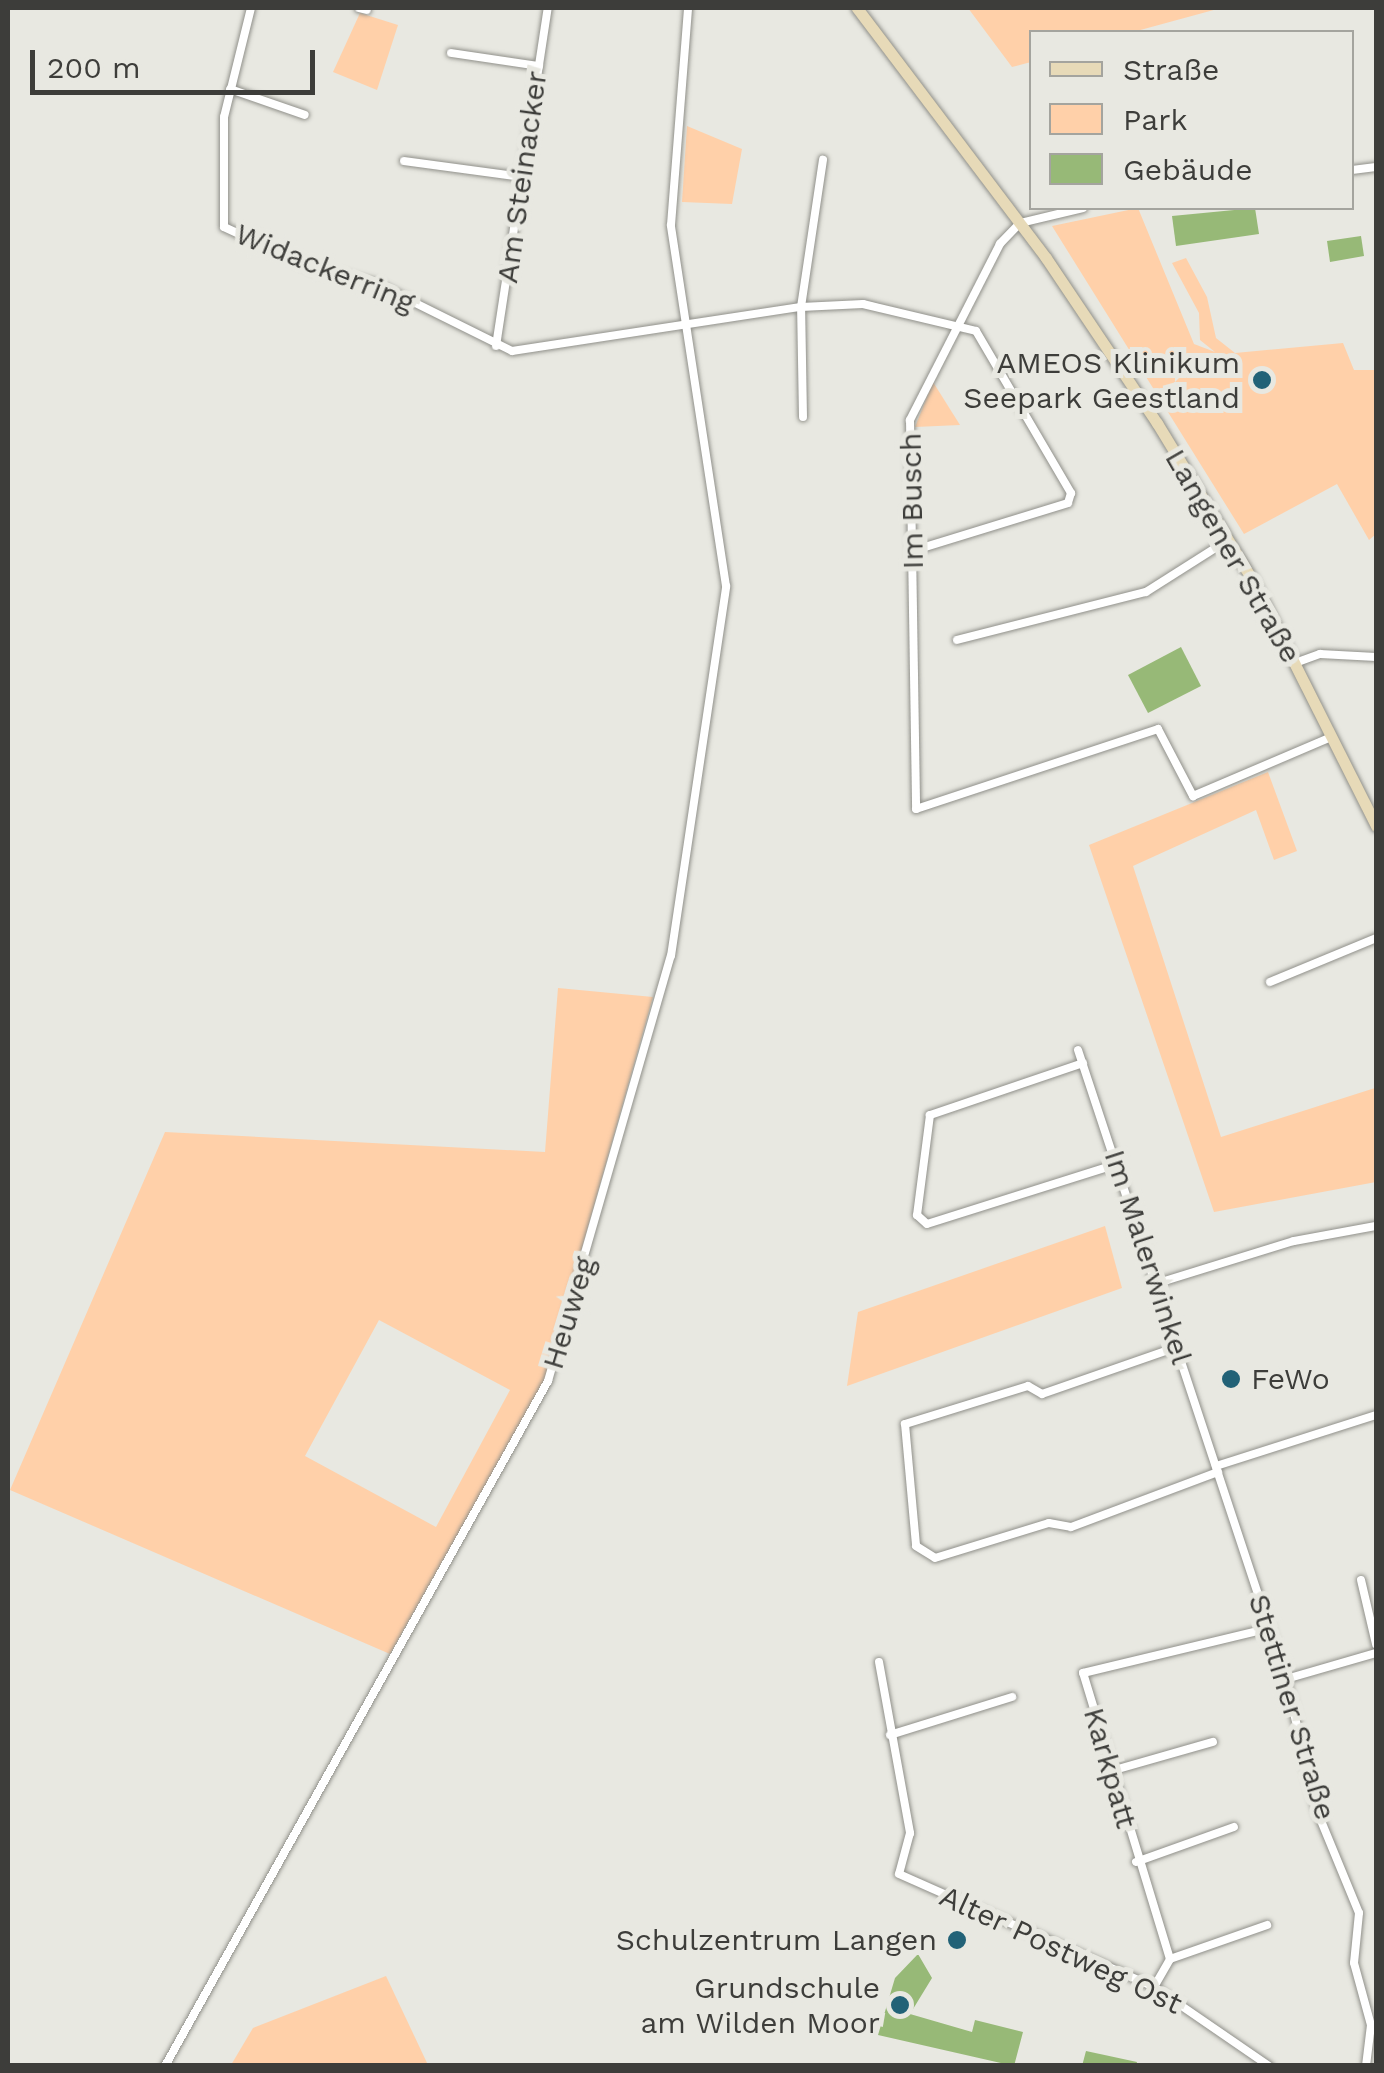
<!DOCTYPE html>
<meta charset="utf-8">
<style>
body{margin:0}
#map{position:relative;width:1384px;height:2073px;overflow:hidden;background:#e8e8e1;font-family:"Work Sans",sans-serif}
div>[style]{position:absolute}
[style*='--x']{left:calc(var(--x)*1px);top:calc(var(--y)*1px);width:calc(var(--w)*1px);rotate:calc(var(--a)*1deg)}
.green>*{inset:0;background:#ffd0a9}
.building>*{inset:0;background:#97b977}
.roads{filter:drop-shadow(0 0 2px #90908a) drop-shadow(0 0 2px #90908a)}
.street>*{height:8px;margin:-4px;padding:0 4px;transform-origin:4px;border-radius:4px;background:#fff}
.secondary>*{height:11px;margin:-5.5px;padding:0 5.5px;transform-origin:5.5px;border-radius:5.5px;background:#e7dab8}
.dots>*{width:28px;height:28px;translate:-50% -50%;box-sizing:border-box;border:5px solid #e8e8e1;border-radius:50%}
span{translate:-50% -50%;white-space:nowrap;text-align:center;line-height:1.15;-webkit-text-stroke:10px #e8e8e1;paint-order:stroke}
.street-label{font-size:30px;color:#3d3d3a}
.poi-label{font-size:30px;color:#3d3d3a}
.right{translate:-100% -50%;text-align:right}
.left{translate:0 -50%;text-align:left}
.frame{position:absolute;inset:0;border:10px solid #3d3d3a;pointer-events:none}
.legend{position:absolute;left:1029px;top:30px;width:325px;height:180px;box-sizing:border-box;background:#e8e8e1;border:2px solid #a4a49e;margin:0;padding:12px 18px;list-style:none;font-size:30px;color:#3d3d3a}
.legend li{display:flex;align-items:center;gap:20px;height:50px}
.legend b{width:50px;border:2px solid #a4a49e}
.scale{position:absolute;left:30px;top:50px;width:285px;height:45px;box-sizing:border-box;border:5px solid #3d3d3a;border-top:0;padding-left:12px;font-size:30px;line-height:35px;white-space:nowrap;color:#3d3d3a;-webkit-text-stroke:8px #e8e8e1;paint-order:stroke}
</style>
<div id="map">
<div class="green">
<i style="clip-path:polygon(968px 8px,1221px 8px,1133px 32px,1032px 32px,1031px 62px,1012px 67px)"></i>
<i style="clip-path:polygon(360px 13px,398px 25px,377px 90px,333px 72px)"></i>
<i style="clip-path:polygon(687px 126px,742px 149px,732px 204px,682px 202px)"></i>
<i style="clip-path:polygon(1138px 208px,1194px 344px,1215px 352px,1200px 340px,1199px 313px,1172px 263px,1186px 258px,1207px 297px,1216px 338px,1235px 353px,1343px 343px,1354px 370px,1376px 370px,1376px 534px,1369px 540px,1337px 484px,1244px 534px,1052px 226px)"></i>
<i style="clip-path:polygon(933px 382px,960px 425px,915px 427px)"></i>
<i style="clip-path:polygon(1268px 772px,1297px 851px,1274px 860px,1256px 810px,1133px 866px,1221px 1137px,1375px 1088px,1376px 1182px,1214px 1212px,1089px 845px)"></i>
<i style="clip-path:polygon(evenodd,558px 988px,653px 997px,544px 1382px,390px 1654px,10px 1490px,165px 1132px,545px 1152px,558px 988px,379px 1320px,510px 1390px,436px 1527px,305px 1456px,379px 1320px)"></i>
<i style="clip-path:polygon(1105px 1226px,1122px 1288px,847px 1386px,858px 1312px)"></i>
<i style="clip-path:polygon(386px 1976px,428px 2065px,231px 2065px,253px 2028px)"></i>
</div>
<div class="building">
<i style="clip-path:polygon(1255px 208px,1259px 234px,1176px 246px,1172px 216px)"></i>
<i style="clip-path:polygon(1361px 236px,1364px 256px,1330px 262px,1327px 241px)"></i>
<i style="clip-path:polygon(1181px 647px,1201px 686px,1148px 713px,1128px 675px)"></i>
<i style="clip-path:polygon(918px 1954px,932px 1978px,910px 2014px,972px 2032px,975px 2020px,1023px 2032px,1014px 2066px,878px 2035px,895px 1978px)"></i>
<i style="clip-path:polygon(1086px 2051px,1137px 2062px,1136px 2066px,1082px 2066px)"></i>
</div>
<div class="roads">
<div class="street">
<i style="--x:251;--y:8;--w:112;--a:103.9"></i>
<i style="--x:224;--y:117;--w:110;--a:90"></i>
<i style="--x:224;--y:227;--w:100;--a:24.8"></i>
<i style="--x:315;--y:269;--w:62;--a:13.1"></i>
<i style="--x:375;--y:283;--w:153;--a:26.4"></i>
<i style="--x:512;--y:351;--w:292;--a:-8.7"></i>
<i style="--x:801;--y:307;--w:62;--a:-2.8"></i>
<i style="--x:863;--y:304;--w:116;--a:13.4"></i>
<i style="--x:976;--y:331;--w:188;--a:59.6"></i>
<i style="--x:1071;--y:493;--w:10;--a:107"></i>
<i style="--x:1068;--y:503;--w:163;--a:162.9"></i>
<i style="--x:359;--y:8;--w:8;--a:14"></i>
<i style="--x:451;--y:53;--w:89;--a:8.4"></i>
<i style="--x:230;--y:89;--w:79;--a:19.1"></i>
<i style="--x:404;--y:161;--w:119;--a:7.7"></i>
<i style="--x:1352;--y:170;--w:24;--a:-7"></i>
<i style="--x:1083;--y:208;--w:65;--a:166.6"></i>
<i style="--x:1020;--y:223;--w:29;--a:134"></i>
<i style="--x:1000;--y:244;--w:198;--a:117.1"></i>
<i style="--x:910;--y:420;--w:389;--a:89.1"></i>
<i style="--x:916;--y:809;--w:255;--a:-18.3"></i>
<i style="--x:1158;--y:729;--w:76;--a:62.4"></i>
<i style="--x:1193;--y:796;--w:150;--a:-23.1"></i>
<i style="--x:496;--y:346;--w:342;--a:-81.3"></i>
<i style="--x:803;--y:417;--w:110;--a:-91"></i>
<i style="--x:801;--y:307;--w:149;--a:-81.5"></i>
<i style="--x:957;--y:640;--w:195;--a:-14.3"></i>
<i style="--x:1146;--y:592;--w:97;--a:-32.4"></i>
<i style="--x:1295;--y:663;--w:27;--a:-20"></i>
<i style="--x:1320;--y:654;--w:56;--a:3.1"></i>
<i style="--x:1270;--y:982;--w:115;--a:-22.5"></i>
<i style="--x:1078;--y:1050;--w:662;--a:71.7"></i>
<i style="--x:1286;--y:1679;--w:136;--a:76.8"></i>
<i style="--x:1317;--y:1811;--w:110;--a:67.6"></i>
<i style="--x:1359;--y:1913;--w:50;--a:95.7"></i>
<i style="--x:1354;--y:1963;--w:64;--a:74.7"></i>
<i style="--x:1371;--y:2025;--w:41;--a:97"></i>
<i style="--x:1083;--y:1063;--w:162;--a:161.2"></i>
<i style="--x:930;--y:1115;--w:101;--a:97.4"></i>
<i style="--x:917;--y:1215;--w:13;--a:42"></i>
<i style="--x:927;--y:1224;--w:199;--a:-17.5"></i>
<i style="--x:1158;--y:1283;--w:142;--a:-17.2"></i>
<i style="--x:1294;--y:1241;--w:83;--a:-10.4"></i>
<i style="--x:1177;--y:1347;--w:143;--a:160.8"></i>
<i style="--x:1042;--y:1394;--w:16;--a:-150"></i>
<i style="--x:1028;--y:1386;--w:129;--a:162.8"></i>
<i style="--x:905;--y:1424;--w:122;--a:84.8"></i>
<i style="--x:916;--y:1546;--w:22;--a:32"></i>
<i style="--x:935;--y:1558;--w:119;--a:-17.1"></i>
<i style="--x:1049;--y:1523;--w:22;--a:10"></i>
<i style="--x:1071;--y:1527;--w:157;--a:-20.5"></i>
<i style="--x:1216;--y:1466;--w:168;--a:-17.7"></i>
<i style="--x:1361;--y:1580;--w:66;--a:76.8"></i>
<i style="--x:879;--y:1662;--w:174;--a:79.7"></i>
<i style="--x:910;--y:1833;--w:42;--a:105"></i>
<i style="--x:899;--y:1874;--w:279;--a:23.9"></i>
<i style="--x:1154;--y:1987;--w:140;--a:34.5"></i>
<i style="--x:1286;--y:1679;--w:94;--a:-16.1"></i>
<i style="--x:890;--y:1735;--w:128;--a:-17.3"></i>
<i style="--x:1111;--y:1771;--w:106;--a:-15.9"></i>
<i style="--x:1136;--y:1862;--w:104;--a:-19.7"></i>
<i style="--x:1170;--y:1959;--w:103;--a:-19.3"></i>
<i style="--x:1154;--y:1987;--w:32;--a:-60"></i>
<i style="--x:1170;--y:1959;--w:299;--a:-106.9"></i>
<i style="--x:1083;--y:1673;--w:192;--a:-13.5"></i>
<i style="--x:165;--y:2066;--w:785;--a:-60.79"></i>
<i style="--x:548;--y:1381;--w:442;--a:-73.9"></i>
<i style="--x:671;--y:956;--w:374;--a:-81.5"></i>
<i style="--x:726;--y:586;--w:365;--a:-98.7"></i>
<i style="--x:671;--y:225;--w:218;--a:-85.5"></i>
</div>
<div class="secondary">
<i style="--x:857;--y:8;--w:313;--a:52.9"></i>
<i style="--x:1046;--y:258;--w:199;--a:56.1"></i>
<i style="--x:1157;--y:423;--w:185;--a:58.7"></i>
<i style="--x:1253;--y:581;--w:274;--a:63.3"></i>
</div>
</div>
<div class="dots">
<i style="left:1262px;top:380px;background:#226277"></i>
<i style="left:1231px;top:1379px;background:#226277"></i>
<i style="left:957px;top:1940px;background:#226277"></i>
<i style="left:900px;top:2005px;background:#226277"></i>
</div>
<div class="street-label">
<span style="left:522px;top:177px;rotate:-82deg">Am Steinacker</span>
<span style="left:325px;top:268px;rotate:22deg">Widackerring</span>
<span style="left:912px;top:501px;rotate:-91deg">Im Busch</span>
<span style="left:1233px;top:556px;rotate:60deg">Langener Straße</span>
<span style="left:1148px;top:1257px;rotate:72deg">Im Malerwinkel</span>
<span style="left:569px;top:1313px;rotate:-73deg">Heuweg</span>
<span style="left:1292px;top:1707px;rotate:73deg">Stettiner Straße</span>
<span style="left:1110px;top:1768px;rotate:74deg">Karkpatt</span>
<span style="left:1061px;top:1950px;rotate:25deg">Alter Postweg Ost</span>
</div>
<div class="poi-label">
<span class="right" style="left:1240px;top:380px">AMEOS Klinikum<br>Seepark Geestland</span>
<span class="left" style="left:1251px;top:1379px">FeWo</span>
<span class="right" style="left:937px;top:1940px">Schulzentrum Langen</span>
<span class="right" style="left:880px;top:2005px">Grundschule<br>am Wilden Moor</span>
</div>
<div class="frame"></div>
<ul class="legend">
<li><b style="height:12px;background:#e7dab8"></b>Straße</li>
<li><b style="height:28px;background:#ffd0a9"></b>Park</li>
<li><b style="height:28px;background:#97b977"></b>Gebäude</li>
</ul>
<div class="scale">200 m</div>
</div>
